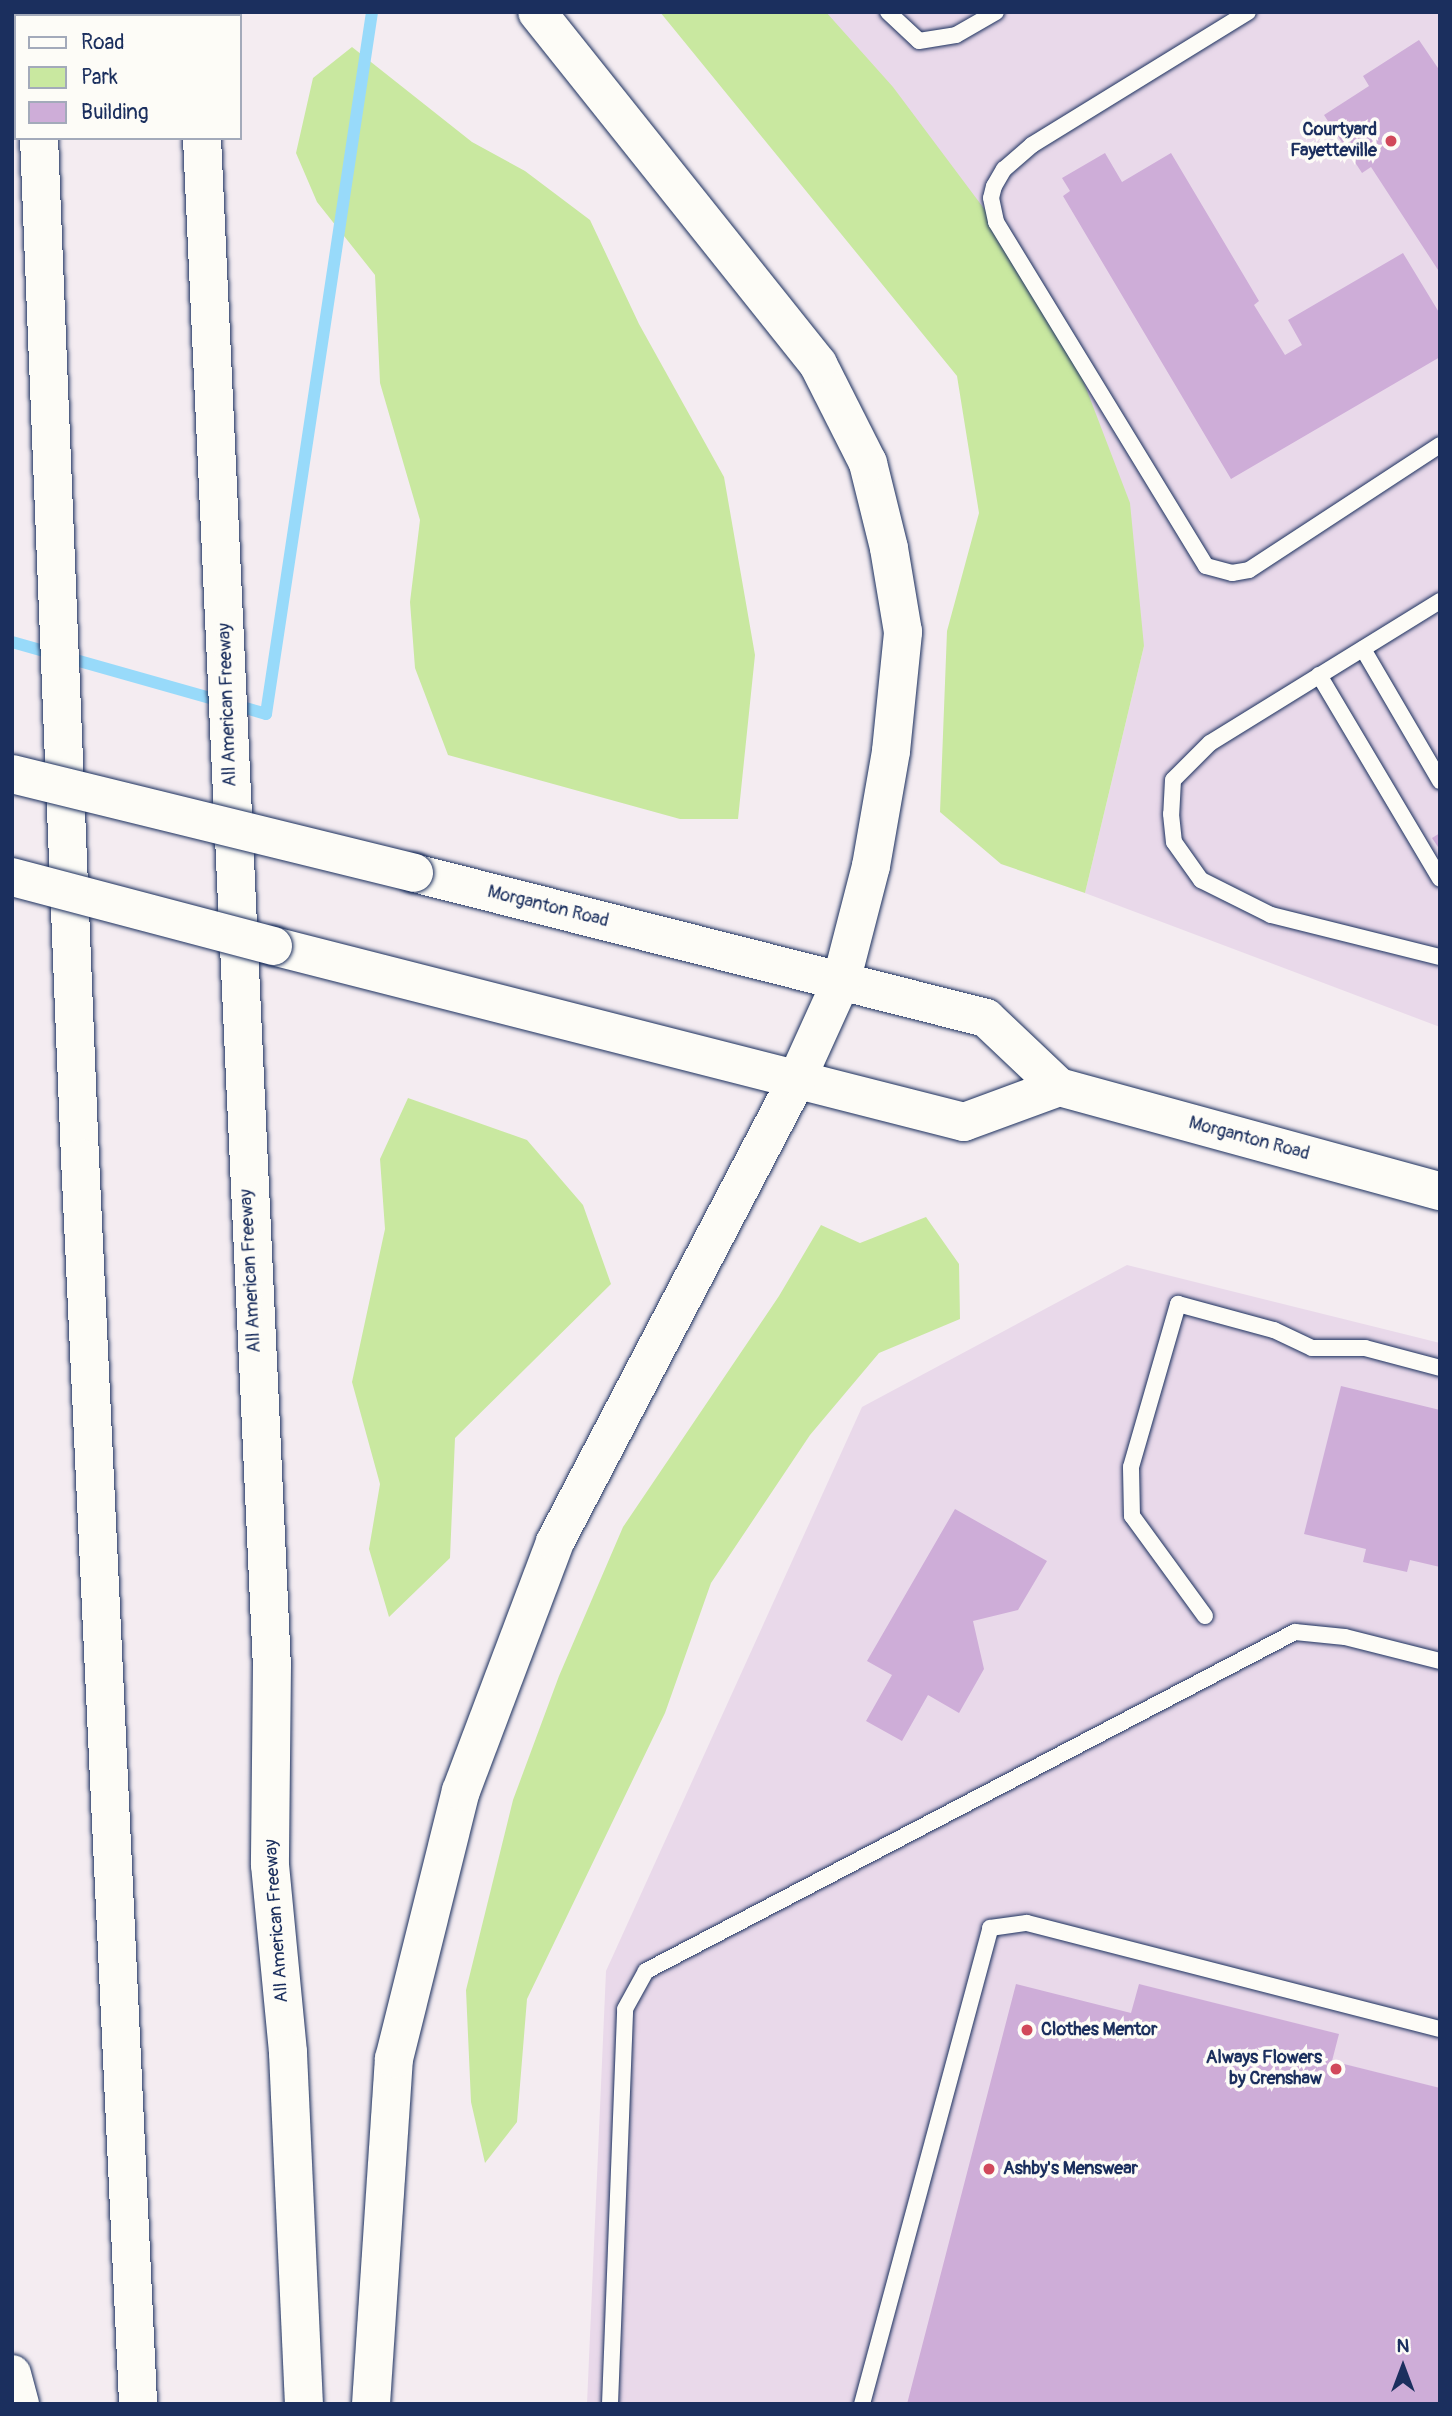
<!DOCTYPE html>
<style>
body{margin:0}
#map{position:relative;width:1452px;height:2416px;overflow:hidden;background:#f4ecf1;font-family:Pangolin,sans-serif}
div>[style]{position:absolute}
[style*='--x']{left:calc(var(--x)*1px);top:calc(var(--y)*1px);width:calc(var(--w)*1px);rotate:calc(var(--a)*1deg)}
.built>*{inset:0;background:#e9d9ea}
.green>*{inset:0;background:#c9e8a0}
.stream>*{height:12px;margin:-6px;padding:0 6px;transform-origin:6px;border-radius:6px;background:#98dafa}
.building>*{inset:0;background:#ceadd8}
.roads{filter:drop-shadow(0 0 2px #1b2f5e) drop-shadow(0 0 2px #1b2f5e)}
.service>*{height:16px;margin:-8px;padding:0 8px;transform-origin:8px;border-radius:8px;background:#fdfcf7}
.primary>*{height:38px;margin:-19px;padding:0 19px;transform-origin:19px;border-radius:19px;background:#fdfcf7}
.motorway>*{height:38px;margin:-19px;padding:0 19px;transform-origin:19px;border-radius:19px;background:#fdfcf7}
.bridges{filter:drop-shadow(0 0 2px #1b2f5e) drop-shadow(0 0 2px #1b2f5e)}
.primary-bridge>*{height:38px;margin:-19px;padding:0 19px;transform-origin:19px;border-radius:19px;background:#fdfcf7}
.dots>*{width:19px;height:19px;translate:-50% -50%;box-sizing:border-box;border:4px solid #fdfcf7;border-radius:50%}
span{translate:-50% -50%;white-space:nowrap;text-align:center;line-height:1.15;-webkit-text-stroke:7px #fdfcf7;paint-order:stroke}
.poi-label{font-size:18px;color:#1b2f5e;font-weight:700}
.right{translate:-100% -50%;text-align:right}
.left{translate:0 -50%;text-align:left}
.street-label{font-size:18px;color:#1b2f5e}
.frame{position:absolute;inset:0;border:14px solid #1b2f5e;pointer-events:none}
.legend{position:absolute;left:14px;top:14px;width:228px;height:126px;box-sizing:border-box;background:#fdfcf7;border:2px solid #a3aaba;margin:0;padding:9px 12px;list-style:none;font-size:21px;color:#1b2f5e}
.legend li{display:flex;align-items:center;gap:14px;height:35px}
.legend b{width:35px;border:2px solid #a3aaba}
.north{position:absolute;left:1368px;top:2332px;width:70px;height:70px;-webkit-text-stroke:5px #fdfcf7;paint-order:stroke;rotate:0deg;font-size:19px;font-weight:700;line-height:28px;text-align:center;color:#1b2f5e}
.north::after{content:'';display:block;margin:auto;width:24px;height:32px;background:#1b2f5e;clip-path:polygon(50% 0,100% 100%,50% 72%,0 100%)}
</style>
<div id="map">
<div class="built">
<i style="clip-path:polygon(826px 12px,1440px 12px,1440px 1027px,1085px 893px,1144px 646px)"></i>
<i style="clip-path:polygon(1127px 1265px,1440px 1343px,1440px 2404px,587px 2404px,606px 1971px,862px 1407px)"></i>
</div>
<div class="green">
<i style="clip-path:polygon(660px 12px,826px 12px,893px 87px,1021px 258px,1073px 354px,1130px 503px,1144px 646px,1085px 893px,1001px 864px,940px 812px,947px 631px,979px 513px,957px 376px)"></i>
<i style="clip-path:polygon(352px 47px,472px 142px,525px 171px,590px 220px,639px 324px,724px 477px,755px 655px,738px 819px,680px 819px,448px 755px,415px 668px,410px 602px,420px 520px,380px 383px,375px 275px,317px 202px,296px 153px,313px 78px)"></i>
<i style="clip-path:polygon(408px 1098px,527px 1140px,583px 1205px,611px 1284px,455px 1438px,450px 1558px,389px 1617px,369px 1549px,380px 1484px,352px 1382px,385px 1229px,380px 1159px)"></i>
<i style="clip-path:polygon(926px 1217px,959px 1264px,960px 1319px,879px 1353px,810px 1435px,711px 1583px,665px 1713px,527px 1999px,517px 2122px,485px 2163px,471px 2102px,466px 1990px,513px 1800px,559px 1676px,623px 1527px,779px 1296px,821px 1225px,860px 1243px)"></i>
</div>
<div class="stream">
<i style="--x:12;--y:642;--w:264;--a:15.8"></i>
<i style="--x:266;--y:714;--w:710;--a:-81.41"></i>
</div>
<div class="building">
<i style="clip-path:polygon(1419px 40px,1440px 71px,1440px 273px,1371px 167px,1362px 173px,1324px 115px,1369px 86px,1363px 76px)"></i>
<i style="clip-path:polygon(1105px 153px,1122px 182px,1171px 153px,1259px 301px,1254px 305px,1285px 355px,1302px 345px,1288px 320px,1403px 253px,1440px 314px,1440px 357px,1231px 479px,1063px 196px,1070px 191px,1062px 178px)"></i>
<i style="clip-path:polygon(1440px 833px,1440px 850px,1432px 838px)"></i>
<i style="clip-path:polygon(1341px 1386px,1440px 1410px,1440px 1567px,1410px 1560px,1407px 1572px,1363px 1562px,1366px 1549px,1304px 1534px)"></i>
<i style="clip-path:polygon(955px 1509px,1047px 1561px,1018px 1610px,973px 1621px,984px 1669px,959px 1713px,928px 1695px,902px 1741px,866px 1721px,892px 1675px,867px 1661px)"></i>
<i style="clip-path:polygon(1016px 1984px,1131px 2013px,1139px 1984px,1339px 2034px,1332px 2061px,1440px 2088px,1440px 2404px,907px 2404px)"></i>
</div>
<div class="roads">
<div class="service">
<i style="--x:888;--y:12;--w:42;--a:43.1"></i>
<i style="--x:919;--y:41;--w:37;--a:-9"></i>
<i style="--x:956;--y:35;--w:46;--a:-29.9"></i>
<i style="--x:1248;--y:12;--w:254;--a:148.4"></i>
<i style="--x:1032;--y:145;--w:37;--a:139"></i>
<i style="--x:1004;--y:169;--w:20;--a:120"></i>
<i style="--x:994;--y:186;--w:12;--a:104"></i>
<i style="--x:991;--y:198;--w:25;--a:78"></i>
<i style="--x:996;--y:222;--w:403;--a:58.6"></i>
<i style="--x:1206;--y:566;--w:27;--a:15"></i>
<i style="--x:1232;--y:573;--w:17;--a:-10"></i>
<i style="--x:1249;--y:570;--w:228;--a:-33.2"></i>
<i style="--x:1440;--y:601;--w:270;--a:148.3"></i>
<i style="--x:1210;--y:743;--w:52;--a:135"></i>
<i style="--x:1173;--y:780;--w:34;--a:93"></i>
<i style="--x:1171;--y:814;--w:28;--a:84"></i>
<i style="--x:1174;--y:842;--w:47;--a:54.6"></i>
<i style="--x:1201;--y:880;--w:78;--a:26.6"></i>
<i style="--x:1271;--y:915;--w:174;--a:14"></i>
<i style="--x:1363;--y:649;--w:153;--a:59.7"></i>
<i style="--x:1319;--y:675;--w:237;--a:59.3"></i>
<i style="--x:1205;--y:1616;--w:124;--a:-126.1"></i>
<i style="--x:1132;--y:1516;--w:49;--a:-91.2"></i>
<i style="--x:1131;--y:1467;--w:170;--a:-73.9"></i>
<i style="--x:1178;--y:1304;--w:99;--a:15.2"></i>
<i style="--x:1274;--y:1330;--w:42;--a:25.3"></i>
<i style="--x:1312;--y:1348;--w:53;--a:0"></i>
<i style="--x:1365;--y:1348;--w:78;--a:14.9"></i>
<i style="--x:610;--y:2404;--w:395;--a:-87.8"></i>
<i style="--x:625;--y:2009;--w:43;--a:-61.1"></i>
<i style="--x:646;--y:1971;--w:732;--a:-27.58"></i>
<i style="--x:1295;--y:1632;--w:50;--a:5.7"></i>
<i style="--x:1345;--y:1637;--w:98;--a:14.2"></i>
<i style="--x:862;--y:2404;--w:493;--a:-74.9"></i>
<i style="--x:990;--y:1928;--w:37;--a:-8"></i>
<i style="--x:1027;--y:1923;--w:426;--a:14.4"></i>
</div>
<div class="primary">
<i style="--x:414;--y:873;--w:590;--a:14.22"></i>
<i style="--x:986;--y:1018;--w:100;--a:43.4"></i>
<i style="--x:1059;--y:1087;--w:395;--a:15.3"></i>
<i style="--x:273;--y:946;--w:713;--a:14.29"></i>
<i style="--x:964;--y:1122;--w:101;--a:-20.2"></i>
</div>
<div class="motorway">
<i style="--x:34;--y:12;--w:4;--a:90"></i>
<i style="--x:195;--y:12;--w:4;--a:90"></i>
<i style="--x:39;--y:138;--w:1021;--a:87.7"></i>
<i style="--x:80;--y:1158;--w:1247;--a:87.33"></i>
<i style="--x:202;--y:138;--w:1529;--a:87.38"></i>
<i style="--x:272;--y:1665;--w:200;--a:90.6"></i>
<i style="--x:270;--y:1865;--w:189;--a:84.5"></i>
<i style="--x:288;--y:2053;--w:351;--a:87.4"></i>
<i style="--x:12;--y:2374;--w:31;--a:75"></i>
<i style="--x:371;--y:2404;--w:346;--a:-86.2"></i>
<i style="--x:394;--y:2059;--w:276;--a:-76"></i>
<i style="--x:461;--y:1791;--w:266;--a:-69.3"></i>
<i style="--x:555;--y:1542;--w:520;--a:-62.4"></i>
<i style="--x:796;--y:1081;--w:109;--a:-65.6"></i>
<i style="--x:841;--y:982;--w:120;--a:-75.5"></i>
<i style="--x:871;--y:866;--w:117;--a:-80.1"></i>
<i style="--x:891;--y:751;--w:120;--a:-84.2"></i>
<i style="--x:903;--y:632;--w:85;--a:-99.5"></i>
<i style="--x:889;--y:548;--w:88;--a:-103.9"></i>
<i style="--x:868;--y:463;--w:111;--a:-116.8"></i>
<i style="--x:818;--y:364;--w:450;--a:-128.6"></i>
</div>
</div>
<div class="bridges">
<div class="primary-bridge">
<i style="--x:12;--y:774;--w:414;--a:13.8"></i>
<i style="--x:12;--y:877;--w:270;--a:14.8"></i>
</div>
</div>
<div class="dots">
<i style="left:1391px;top:141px;background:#d1495b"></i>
<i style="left:1027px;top:2030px;background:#d1495b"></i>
<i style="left:1336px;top:2069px;background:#d1495b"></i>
<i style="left:989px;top:2169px;background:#d1495b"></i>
</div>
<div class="poi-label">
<span class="right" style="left:1377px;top:141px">Courtyard<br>Fayetteville</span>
<span class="left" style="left:1041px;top:2030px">Clothes Mentor</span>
<span class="right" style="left:1322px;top:2069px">Always Flowers<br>by Crenshaw</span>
<span class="left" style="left:1003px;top:2169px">Ashby's Menswear</span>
</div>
<div class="street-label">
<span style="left:228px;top:705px;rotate:-92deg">All American Freeway</span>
<span style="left:548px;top:907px;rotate:14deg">Morganton Road</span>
<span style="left:1249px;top:1139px;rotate:15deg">Morganton Road</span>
<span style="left:251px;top:1271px;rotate:-93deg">All American Freeway</span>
<span style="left:277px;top:1921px;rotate:-94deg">All American Freeway</span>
</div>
<div class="frame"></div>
<ul class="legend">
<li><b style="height:9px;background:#fdfcf7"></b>Road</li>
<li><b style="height:19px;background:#c9e8a0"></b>Park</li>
<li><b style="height:19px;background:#ceadd8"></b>Building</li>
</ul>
<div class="north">N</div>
</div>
